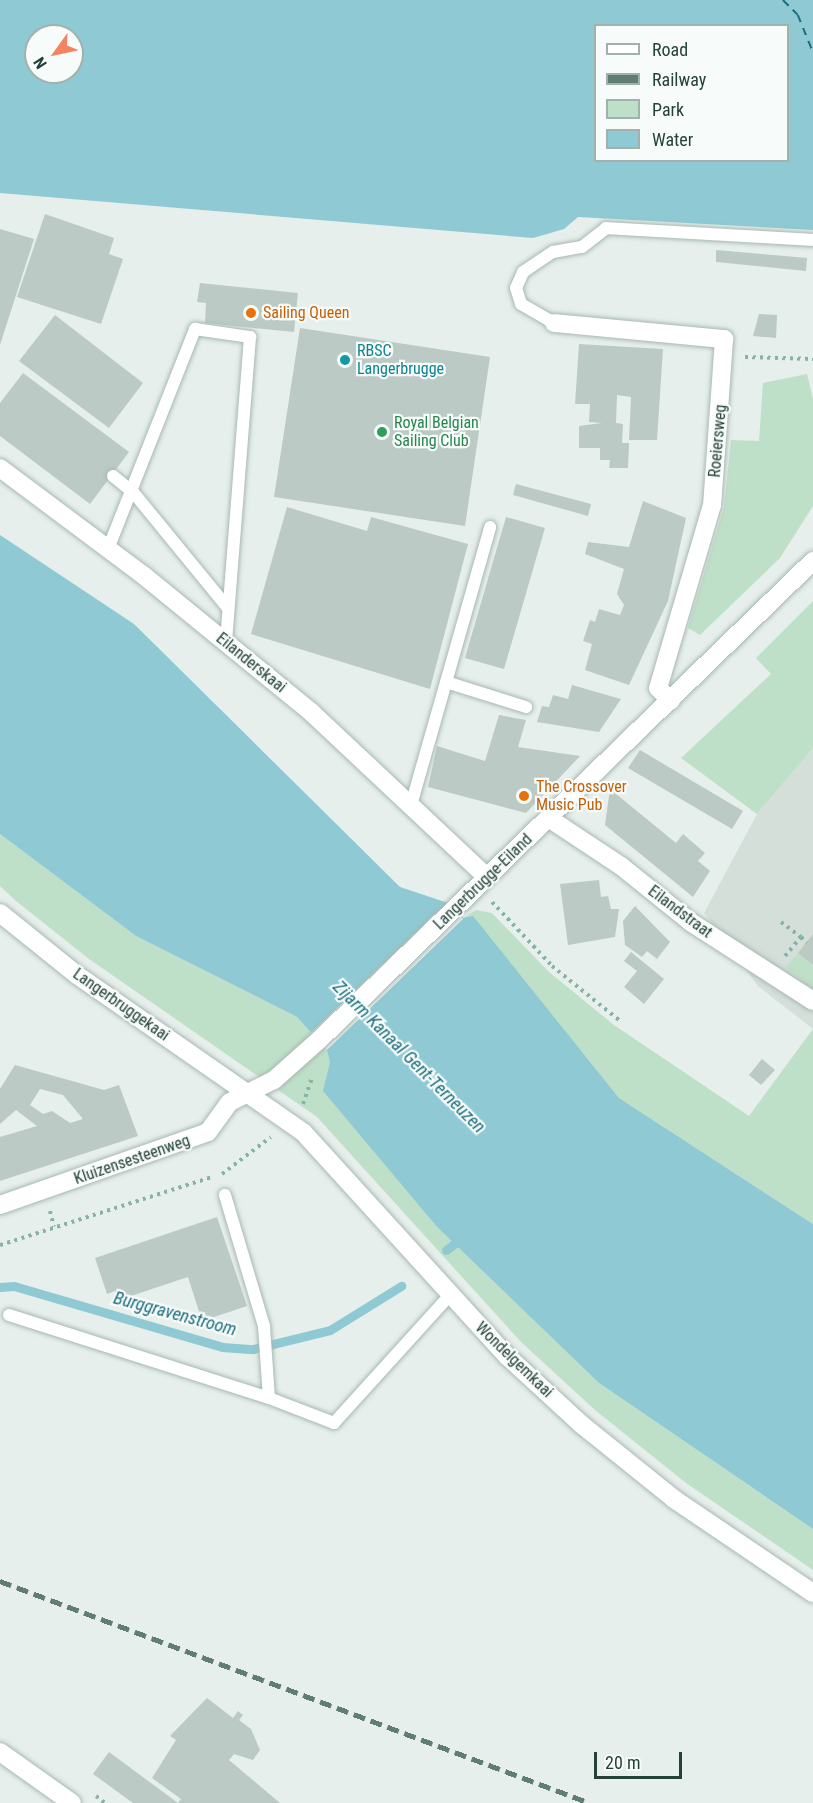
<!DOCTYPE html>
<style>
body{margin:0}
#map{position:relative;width:813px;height:1803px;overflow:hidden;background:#e6efeb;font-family:"Roboto Condensed",sans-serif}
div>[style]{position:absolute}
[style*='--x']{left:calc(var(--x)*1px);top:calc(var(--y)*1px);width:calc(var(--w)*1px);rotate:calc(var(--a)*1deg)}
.built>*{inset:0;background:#d4dfda}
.green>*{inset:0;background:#bfe0c8}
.water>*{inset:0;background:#8ec9d4}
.pier>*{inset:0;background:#e6efeb}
.stream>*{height:9px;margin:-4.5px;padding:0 4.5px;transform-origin:4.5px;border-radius:4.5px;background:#8ec9d4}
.ferry>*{height:1.5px;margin-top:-0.75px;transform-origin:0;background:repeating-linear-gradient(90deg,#1c6f80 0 8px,transparent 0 14px)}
.building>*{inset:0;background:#bbcac4}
.path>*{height:4px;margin-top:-2px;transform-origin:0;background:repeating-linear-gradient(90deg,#86b3a5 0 3px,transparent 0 7.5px)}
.roads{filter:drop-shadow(0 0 2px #a8b8b2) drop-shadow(0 0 2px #a8b8b2)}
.lane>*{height:12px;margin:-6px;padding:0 6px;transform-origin:6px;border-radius:6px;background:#fff}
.street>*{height:18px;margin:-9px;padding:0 9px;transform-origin:9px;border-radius:9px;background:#fff}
.secondary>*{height:18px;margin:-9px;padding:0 9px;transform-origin:9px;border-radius:9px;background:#fff}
.rail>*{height:4.5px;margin-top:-2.25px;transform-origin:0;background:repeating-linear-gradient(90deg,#5f7d75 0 12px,transparent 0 18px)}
.dots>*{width:16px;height:16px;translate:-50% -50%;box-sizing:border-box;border:3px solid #f7fbf9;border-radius:50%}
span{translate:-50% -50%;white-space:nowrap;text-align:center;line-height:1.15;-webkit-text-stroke:4.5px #f7fbf9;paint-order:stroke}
.food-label{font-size:16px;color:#c56008}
.left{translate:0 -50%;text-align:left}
.culture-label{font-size:16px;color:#0d838f}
.leisure-label{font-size:16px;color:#27864d}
.street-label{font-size:16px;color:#24423a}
.water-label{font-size:18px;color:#1c6f80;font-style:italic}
.legend{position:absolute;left:594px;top:24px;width:195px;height:138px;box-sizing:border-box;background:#f7fbf9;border:2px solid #a3b1ad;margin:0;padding:8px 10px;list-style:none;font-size:18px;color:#24423a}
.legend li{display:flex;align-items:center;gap:12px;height:30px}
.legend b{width:30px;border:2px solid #a3b1ad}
.north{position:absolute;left:24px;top:24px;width:60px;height:60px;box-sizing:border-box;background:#f7fbf9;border:2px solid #a3b1ad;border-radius:50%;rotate:237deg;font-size:16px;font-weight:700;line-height:24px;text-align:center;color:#24423a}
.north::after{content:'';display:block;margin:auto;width:21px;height:27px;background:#f4845f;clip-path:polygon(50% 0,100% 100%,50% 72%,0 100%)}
.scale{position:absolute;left:594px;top:1752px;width:88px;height:27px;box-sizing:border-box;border:3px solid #24423a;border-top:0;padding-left:8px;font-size:18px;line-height:21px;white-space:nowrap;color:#24423a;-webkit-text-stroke:4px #f7fbf9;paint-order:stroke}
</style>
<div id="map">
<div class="built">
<i style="clip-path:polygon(813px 748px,813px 1029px,758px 986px,704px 913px,757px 814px)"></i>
</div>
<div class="green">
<i style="clip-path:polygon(807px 374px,813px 399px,813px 506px,780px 558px,700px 635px,688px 628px,724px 507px,731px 440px,759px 441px,763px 383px)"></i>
<i style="clip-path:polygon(813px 601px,813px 748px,757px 814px,681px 758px,771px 674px,756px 658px)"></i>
<i style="clip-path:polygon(0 834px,136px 936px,297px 1017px,327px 1050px,438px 1228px,599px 1383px,813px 1529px,813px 1570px,686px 1483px,595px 1410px,521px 1342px,317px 1117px,89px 959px,16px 901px,0 886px)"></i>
<i style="clip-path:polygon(476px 910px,492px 913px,549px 972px,614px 1025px,749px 1116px,813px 1029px,813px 1224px,619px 1098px,473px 917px,463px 918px)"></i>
<i style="clip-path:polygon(798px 953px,813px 964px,813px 989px,786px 967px)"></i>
</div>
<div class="water">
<i style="clip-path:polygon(evenodd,0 0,813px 0,813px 230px,578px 217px,564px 229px,533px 238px,0 193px,0 0,596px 26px,788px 26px,788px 160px,596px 160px,596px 26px,0 0,36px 36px,72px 36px,72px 72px,36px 72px,36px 36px)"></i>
<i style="clip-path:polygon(0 535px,134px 624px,400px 887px,448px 903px,463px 918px,473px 916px,619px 1098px,813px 1224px,813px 1529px,599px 1383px,438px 1228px,323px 1091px,330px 1062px,327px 1050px,297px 1017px,136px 936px,0 834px)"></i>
</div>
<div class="pier">
<i style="clip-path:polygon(448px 902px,463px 919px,327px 1050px,311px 1033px)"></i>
</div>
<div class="stream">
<i style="--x:446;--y:1250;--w:21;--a:-37"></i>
<i style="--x:0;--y:1287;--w:14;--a:-4"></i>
<i style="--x:14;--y:1286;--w:217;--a:16.3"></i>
<i style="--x:222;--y:1347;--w:31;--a:4"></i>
<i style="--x:253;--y:1349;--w:79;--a:-13.9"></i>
<i style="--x:330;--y:1330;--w:84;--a:-31.8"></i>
</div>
<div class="ferry">
<i style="--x:783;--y:0;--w:21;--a:45"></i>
<i style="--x:798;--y:15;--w:40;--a:68"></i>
</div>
<div class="building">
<i style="clip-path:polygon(45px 214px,114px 238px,109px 254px,123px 259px,101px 324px,17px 297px)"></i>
<i style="clip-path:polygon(0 229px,34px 239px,0 345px)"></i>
<i style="clip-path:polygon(716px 250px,807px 258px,806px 271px,716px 262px)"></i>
<i style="clip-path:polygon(200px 283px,298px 293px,294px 332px,205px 323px,206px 303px,197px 302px)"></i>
<i style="clip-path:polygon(759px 314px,777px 315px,776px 338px,753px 336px)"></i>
<i style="clip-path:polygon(55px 315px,143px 383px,109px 428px,19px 361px)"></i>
<i style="clip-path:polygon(300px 328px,490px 357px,465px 526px,274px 497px)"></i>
<i style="clip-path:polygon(579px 344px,663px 349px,657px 440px,629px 440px,631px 397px,617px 395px,616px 423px,623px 424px,622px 443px,629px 443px,628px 468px,609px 468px,610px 460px,600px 460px,600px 448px,579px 448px,579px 426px,602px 423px,589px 422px,590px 404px,575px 404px)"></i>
<i style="clip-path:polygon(23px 373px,129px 452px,90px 504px,0 436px,0 403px)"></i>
<i style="clip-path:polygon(516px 484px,591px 504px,588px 516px,513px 495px)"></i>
<i style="clip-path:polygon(643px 501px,686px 518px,668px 601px,629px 685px,585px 670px,592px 644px,583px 641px,590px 620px,595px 622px,599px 609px,620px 615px,624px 605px,617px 594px,624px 569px,585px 554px,588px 542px,629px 547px)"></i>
<i style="clip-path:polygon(287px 507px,367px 531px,371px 517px,468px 544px,430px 689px,251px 634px)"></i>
<i style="clip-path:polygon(506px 517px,545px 528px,504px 669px,465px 658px)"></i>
<i style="clip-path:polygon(572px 685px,621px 699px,599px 732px,537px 722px,542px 706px,549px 707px,553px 695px,568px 699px)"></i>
<i style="clip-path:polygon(499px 715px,526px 720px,518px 747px,580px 756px,526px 813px,428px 787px,437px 746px,485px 761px)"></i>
<i style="clip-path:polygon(640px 750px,743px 811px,732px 829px,628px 768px)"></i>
<i style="clip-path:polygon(610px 789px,676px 843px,683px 834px,705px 853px,698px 861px,710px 871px,693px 897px,605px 825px)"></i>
<i style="clip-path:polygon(599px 880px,601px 897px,608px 896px,611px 909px,619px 909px,615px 937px,568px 945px,560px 884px)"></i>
<i style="clip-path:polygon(635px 906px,670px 942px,657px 959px,647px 951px,642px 957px,625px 945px,623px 921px)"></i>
<i style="clip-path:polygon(813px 934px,813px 965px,798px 953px)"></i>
<i style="clip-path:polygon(631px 952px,664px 979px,644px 1004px,624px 987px,637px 971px,624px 961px)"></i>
<i style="clip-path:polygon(762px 1059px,775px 1070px,761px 1085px,749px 1075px)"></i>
<i style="clip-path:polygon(evenodd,15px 1065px,104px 1090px,119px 1085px,138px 1136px,0 1181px,0 1137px,37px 1126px,16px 1110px,0 1124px,0 1089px,15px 1065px,40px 1089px,63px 1095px,83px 1119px,70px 1123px,52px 1111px,43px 1114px,30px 1105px,40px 1089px)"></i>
<i style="clip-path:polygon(217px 1217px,247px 1306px,202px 1321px,188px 1277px,119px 1300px,115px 1291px,107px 1294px,95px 1258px)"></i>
<i style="clip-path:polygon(207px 1698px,233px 1718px,238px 1711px,243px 1715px,239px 1720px,251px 1729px,260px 1750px,253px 1760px,234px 1754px,229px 1760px,280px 1803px,178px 1803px,181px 1799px,152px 1778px,176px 1740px,170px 1736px)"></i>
<i style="clip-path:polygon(109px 1752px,178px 1803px,133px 1803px,93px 1774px)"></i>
</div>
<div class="path">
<i style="--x:745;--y:357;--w:68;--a:1.7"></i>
<i style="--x:492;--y:902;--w:88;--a:46.8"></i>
<i style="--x:552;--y:966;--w:86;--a:38.9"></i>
<i style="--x:781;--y:922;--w:25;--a:37"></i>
<i style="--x:785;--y:956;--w:25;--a:-50"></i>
<i style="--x:801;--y:937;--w:8;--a:40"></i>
<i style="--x:303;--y:1104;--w:28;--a:-71"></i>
<i style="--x:222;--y:1174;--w:61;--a:-37.1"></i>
<i style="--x:50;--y:1211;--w:16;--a:76"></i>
<i style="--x:0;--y:1245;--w:223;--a:-17.8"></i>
<i style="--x:96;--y:1796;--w:11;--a:38"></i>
</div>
<div class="roads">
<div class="lane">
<i style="--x:554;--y:323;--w:38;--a:-150"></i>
<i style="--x:521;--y:304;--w:17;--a:-107"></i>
<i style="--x:516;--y:288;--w:17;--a:-66"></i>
<i style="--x:523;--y:272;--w:36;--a:-34"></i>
<i style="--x:553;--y:252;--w:29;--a:-10"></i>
<i style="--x:582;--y:247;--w:31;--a:-38"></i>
<i style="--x:606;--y:228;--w:207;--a:3.3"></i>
<i style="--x:113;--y:476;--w:26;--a:39"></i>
<i style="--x:133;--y:492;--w:150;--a:50.7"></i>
<i style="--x:108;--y:549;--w:237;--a:-68.4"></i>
<i style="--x:195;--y:329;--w:56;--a:8.3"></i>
<i style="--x:250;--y:337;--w:306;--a:94.5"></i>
<i style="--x:446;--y:682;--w:84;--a:17.4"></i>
<i style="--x:411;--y:805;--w:289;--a:-74.1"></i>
<i style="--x:9;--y:1315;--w:273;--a:17.7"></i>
<i style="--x:269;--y:1398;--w:72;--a:-94"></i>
<i style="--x:264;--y:1326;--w:137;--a:-106.6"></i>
<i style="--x:269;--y:1398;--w:70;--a:21"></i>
<i style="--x:334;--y:1423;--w:173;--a:-47.8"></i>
</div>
<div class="street">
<i style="--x:554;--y:323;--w:171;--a:5.4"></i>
<i style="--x:724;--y:339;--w:166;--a:94.1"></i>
<i style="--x:712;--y:505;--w:191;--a:106.4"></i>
<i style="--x:658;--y:688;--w:18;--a:45"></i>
<i style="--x:0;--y:468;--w:179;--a:36.8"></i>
<i style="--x:143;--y:575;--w:217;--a:39.2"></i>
<i style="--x:311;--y:712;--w:241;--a:43.2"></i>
<i style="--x:550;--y:819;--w:85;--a:33.5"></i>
<i style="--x:621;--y:866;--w:91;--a:38.8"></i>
<i style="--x:692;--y:923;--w:144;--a:32.8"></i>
<i style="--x:0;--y:1752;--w:88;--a:35.3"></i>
</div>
<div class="secondary">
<i style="--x:0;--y:913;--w:99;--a:38.8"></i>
<i style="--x:77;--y:975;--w:275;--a:34.8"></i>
<i style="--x:303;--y:1132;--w:303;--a:47.7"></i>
<i style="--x:507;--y:1356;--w:102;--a:42.6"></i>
<i style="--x:582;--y:1425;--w:118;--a:38.8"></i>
<i style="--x:674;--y:1499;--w:168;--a:34.1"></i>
<i style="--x:0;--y:1205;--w:220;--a:-19.3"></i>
<i style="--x:208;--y:1132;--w:37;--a:-54"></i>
<i style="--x:230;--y:1102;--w:49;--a:-26.6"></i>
<i style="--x:274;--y:1080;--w:59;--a:-41.6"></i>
<i style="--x:318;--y:1041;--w:690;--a:-44.12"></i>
</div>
</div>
<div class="rail">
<i style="--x:0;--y:1581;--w:630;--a:20.62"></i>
</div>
<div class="dots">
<i style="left:251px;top:313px;background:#e8710a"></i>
<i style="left:345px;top:360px;background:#0f9aa8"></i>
<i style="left:382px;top:432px;background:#2e9e5b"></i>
<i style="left:524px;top:796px;background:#e8710a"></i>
</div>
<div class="food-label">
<span class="left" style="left:263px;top:313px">Sailing Queen</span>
<span class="left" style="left:536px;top:796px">The Crossover<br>Music Pub</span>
</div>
<div class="culture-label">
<span class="left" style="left:357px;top:360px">RBSC<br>Langerbrugge</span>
</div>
<div class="leisure-label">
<span class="left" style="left:394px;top:432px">Royal Belgian<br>Sailing Club</span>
</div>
<div class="street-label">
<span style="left:718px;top:441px;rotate:-85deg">Roeiersweg</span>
<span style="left:251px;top:663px;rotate:39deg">Eilanderskaai</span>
<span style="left:483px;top:882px;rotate:-44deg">Langerbrugge-Eiland</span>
<span style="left:680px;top:912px;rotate:37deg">Eilandstraat</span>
<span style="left:121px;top:1005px;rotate:35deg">Langerbruggekaai</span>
<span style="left:132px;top:1160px;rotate:-19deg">Kluizensesteenweg</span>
<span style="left:514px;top:1360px;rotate:44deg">Wondelgemkaai</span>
</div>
<div class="water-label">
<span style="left:409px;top:1057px;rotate:45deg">Zijarm Kanaal Gent-Terneuzen</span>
<span style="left:175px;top:1314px;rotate:15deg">Burggravenstroom</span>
</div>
<ul class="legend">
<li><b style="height:8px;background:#fff"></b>Road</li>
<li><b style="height:8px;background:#5f7d75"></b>Railway</li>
<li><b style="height:16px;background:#bfe0c8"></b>Park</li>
<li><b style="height:16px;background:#8ec9d4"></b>Water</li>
</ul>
<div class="north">N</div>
<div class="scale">20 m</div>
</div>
